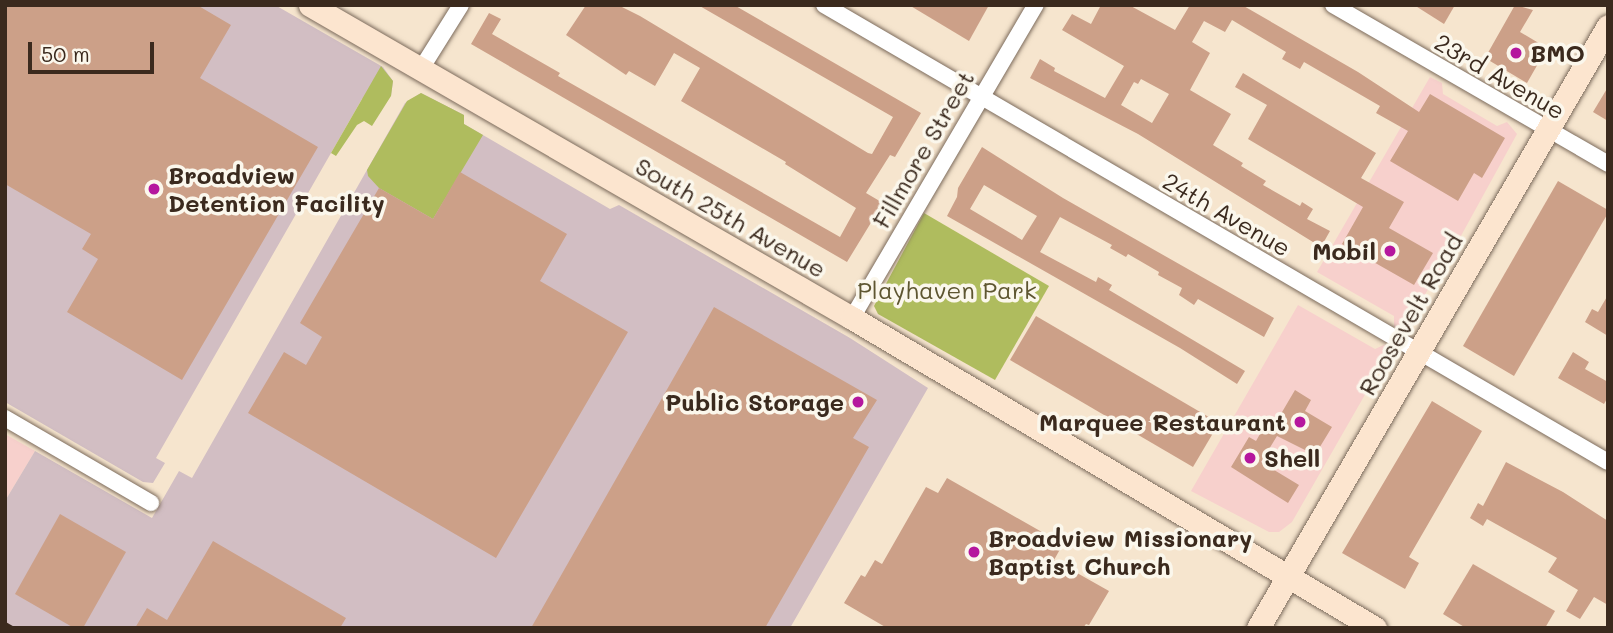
<!DOCTYPE html>
<style>
body{margin:0}
#map{position:relative;width:1613px;height:633px;overflow:hidden;background:#f6e5ce;font-family:Mali,sans-serif}
div>[style]{position:absolute}
[style*='--x']{left:calc(var(--x)*1px);top:calc(var(--y)*1px);width:calc(var(--w)*1px);rotate:calc(var(--a)*1deg)}
.built>*{inset:0;background:#f7d0cc}
.industrial>*{inset:0;background:#d2bec3}
.green>*{inset:0;background:#afbc5e}
.building>*{inset:0;background:#cca088}
.roads{filter:drop-shadow(0 0 2px #7c6b5c) drop-shadow(0 0 2px #7c6b5c)}
.minor>*{height:16px;margin:-8px;padding:0 8px;transform-origin:8px;border-radius:8px;background:#fff}
.secondary>*{height:23px;margin:-11.5px;padding:0 11.5px;transform-origin:11.5px;border-radius:11.5px;background:#fce5cf}
.rail>*{height:5px;margin-top:-2.5px;transform-origin:0;background:repeating-linear-gradient(90deg,#3b2a1e 0 10px,transparent 0 15px)}
.dots>*{width:19px;height:19px;translate:-50% -50%;box-sizing:border-box;border:4px solid #fbf7ec;border-radius:50%}
span{translate:-50% -50%;white-space:nowrap;text-align:center;line-height:1.15;-webkit-text-stroke:7px #fbf7ec;paint-order:stroke}
.poi-label{font-size:24px;color:#3b2a1e;font-weight:700}
.left{translate:0 -50%;text-align:left}
.right{translate:-100% -50%;text-align:right}
.street-label{font-size:24px;color:#3b2a1e}
.park-label{font-size:24px;color:#5e5631}
.frame{position:absolute;inset:0;border:7px solid #3b2a1e;pointer-events:none}
.scale{position:absolute;left:28px;top:42px;width:126px;height:32px;box-sizing:border-box;border:4px solid #3b2a1e;border-top:0;padding-left:9px;font-size:21px;line-height:24px;white-space:nowrap;color:#3b2a1e;-webkit-text-stroke:5px #fbf7ec;paint-order:stroke}
</style>
<div id="map">
<div class="built">
<i style="clip-path:polygon(1430px 77px,1442px 83px,1443px 94px,1497px 126px,1507px 122px,1517px 134px,1462px 234px,1405px 327px,1397px 329px,1394px 328px,1394px 316px,1317px 272px)"></i>
<i style="clip-path:polygon(1298px 305px,1375px 349px,1386px 344px,1390px 351px,1292px 522px,1279px 532px,1269px 532px,1191px 491px)"></i>
<i style="clip-path:polygon(5px 434px,35px 451px,5px 501px)"></i>
</div>
<div class="industrial">
<i style="clip-path:polygon(5px 5px,275px 5px,383px 67px,393px 81px,391px 96px,362px 99px,156px 458px,165px 463px,153px 483px,143px 482px,5px 402px)"></i>
<i style="clip-path:polygon(421px 93px,464px 115px,464px 124px,610px 209px,619px 205px,850px 338px,928px 388px,790px 628px,5px 628px,5px 501px,35px 451px,152px 518px,179px 471px,192px 478px,405px 103px)"></i>
</div>
<div class="green">
<i style="clip-path:polygon(381px 66px,393px 81px,391px 96px,372px 126px,364px 121px,357px 125px,336px 156px,331px 153px)"></i>
<i style="clip-path:polygon(421px 93px,464px 115px,464px 124px,483px 135px,433px 219px,379px 188px,368px 176px,367px 170px,407px 101px)"></i>
<i style="clip-path:polygon(924px 213px,1049px 286px,995px 380px,878px 314px,874px 306px)"></i>
</div>
<div class="building">
<i style="clip-path:polygon(5px 5px,197px 5px,231px 25px,200px 78px,318px 147px,182px 380px,67px 312px,98px 259px,82px 249px,91px 234px,5px 184px)"></i>
<i style="clip-path:polygon(586px 5px,618px 5px,640px 16px,868px 153px,872px 154px,893px 117px,698px 5px,734px 5px,921px 113px,895px 157px,890px 155px,866px 193px,883px 203px,847px 262px,471px 44px,489px 13px,501px 19px,492px 34px,560px 73px,558px 76px,840px 237px,856px 208px,785px 164px,786px 162px,681px 101px,700px 68px,674px 53px,655px 86px,629px 71px,626px 75px,566px 35px)"></i>
<i style="clip-path:polygon(909px 5px,989px 5px,969px 41px)"></i>
<i style="clip-path:polygon(evenodd,1101px 5px,1129px 5px,1175px 30px,1190px 5px,1242px 5px,1358px 72px,1419px 112px,1430px 94px,1505px 138px,1482px 178px,1474px 173px,1458px 201px,1390px 161px,1408px 131px,1376px 113px,1380px 106px,1304px 62px,1300px 69px,1282px 59px,1286px 52px,1232px 20px,1225px 32px,1204px 21px,1192px 42px,1210px 53px,1190px 90px,1231px 114px,1213px 145px,1243px 163px,1241px 166px,1266px 181px,1263px 185px,1300px 206px,1302px 202px,1313px 209px,1307px 219px,1330px 231px,1321px 247px,1138px 134px,1030px 78px,1040px 59px,1055px 68px,1054px 71px,1105px 98px,1124px 66px,1062px 30px,1072px 14px,1091px 24px,1101px 5px,1141px 79px,1169px 94px,1152px 123px,1121px 105px,1134px 82px,1138px 84px,1141px 79px)"></i>
<i style="clip-path:polygon(1414px 5px,1455px 5px,1444px 24px)"></i>
<i style="clip-path:polygon(1515px 5px,1533px 10px,1520px 32px,1547px 48px,1527px 83px,1485px 58px)"></i>
<i style="clip-path:polygon(1243px 73px,1376px 153px,1361px 178px,1404px 202px,1389px 228px,1433px 253px,1414px 285px,1342px 244px,1363px 207px,1248px 139px,1267px 105px,1235px 87px)"></i>
<i style="clip-path:polygon(1608px 87px,1608px 121px,1593px 112px)"></i>
<i style="clip-path:polygon(evenodd,982px 147px,1063px 198px,1274px 318px,1264px 337px,1198px 299px,1194px 305px,1179px 295px,1182px 288px,1158px 275px,1159px 272px,1128px 254px,1126px 257px,1110px 248px,1112px 245px,1060px 217px,1040px 252px,1096px 282px,1098px 277px,1112px 285px,1109px 290px,1245px 371px,1237px 384px,1180px 348px,947px 216px,957px 197px,958px 188px,982px 147px,984px 185px,1037px 216px,1022px 240px,970px 209px,984px 185px)"></i>
<i style="clip-path:polygon(460px 172px,567px 234px,540px 281px,628px 332px,496px 558px,248px 413px,284px 352px,306px 365px,322px 337px,300px 323px,379px 188px,433px 219px)"></i>
<i style="clip-path:polygon(1558px 181px,1608px 210px,1608px 213px,1514px 376px,1463px 346px)"></i>
<i style="clip-path:polygon(1608px 295px,1608px 336px,1585px 322px,1592px 309px,1598px 312px)"></i>
<i style="clip-path:polygon(714px 307px,877px 400px,853px 438px,869px 447px,765px 628px,531px 628px)"></i>
<i style="clip-path:polygon(1036px 316px,1219px 423px,1193px 467px,1010px 360px)"></i>
<i style="clip-path:polygon(1573px 352px,1589px 362px,1585px 369px,1608px 382px,1608px 397px,1604px 404px,1558px 378px)"></i>
<i style="clip-path:polygon(1295px 390px,1311px 400px,1305px 411px,1332px 427px,1315px 455px,1277px 436px,1261px 462px,1299px 485px,1288px 503px,1231px 467px,1249px 437px,1256px 441px,1268px 420px,1275px 424px)"></i>
<i style="clip-path:polygon(1432px 401px,1482px 431px,1409px 557px,1419px 563px,1405px 589px,1342px 553px)"></i>
<i style="clip-path:polygon(1506px 462px,1563px 492px,1608px 521px,1608px 605px,1594px 597px,1580px 619px,1566px 611px,1578px 590px,1548px 572px,1557px 558px,1487px 519px,1483px 526px,1470px 518px,1478px 503px,1483px 506px)"></i>
<i style="clip-path:polygon(947px 478px,1063px 544px,1054px 560px,1109px 591px,1089px 625px,1086px 624px,1083px 628px,887px 628px,844px 603px,861px 575px,865px 577px,875px 560px,882px 564px,926px 487px,938px 493px)"></i>
<i style="clip-path:polygon(60px 514px,126px 552px,83px 628px,74px 628px,15px 594px)"></i>
<i style="clip-path:polygon(213px 541px,346px 618px,340px 628px,135px 628px,147px 608px,167px 620px)"></i>
<i style="clip-path:polygon(1473px 564px,1555px 611px,1545px 628px,1466px 628px,1443px 614px)"></i>
</div>
<div class="roads">
<div class="minor">
<i style="--x:824;--y:5;--w:907;--a:30.24"></i>
<i style="--x:1333;--y:5;--w:318;--a:30"></i>
<i style="--x:421;--y:69;--w:75;--a:-58"></i>
<i style="--x:852;--y:318;--w:363;--a:-59.6"></i>
<i style="--x:5;--y:418;--w:169;--a:30.2"></i>
</div>
<div class="secondary">
<i style="--x:310;--y:5;--w:626;--a:30.01"></i>
<i style="--x:852;--y:318;--w:608;--a:30.66"></i>
<i style="--x:1258;--y:628;--w:696;--a:-59.83"></i>
</div>
</div>
<div class="rail">
<i style="--x:5;--y:624;--w:8;--a:30"></i>
</div>
<div class="dots">
<i style="left:1516px;top:53px;background:#b5179e"></i>
<i style="left:154px;top:189px;background:#b5179e"></i>
<i style="left:1390px;top:251px;background:#b5179e"></i>
<i style="left:858px;top:402px;background:#b5179e"></i>
<i style="left:1300px;top:422px;background:#b5179e"></i>
<i style="left:1250px;top:458px;background:#b5179e"></i>
<i style="left:974px;top:552px;background:#b5179e"></i>
</div>
<div class="poi-label">
<span class="left" style="left:1530px;top:53px">BMO</span>
<span class="left" style="left:168px;top:189px">Broadview<br>Detention Facility</span>
<span class="right" style="left:1376px;top:251px">Mobil</span>
<span class="right" style="left:844px;top:402px">Public Storage</span>
<span class="right" style="left:1286px;top:422px">Marquee Restaurant</span>
<span class="left" style="left:1264px;top:458px">Shell</span>
<span class="left" style="left:988px;top:552px">Broadview Missionary<br>Baptist Church</span>
</div>
<div class="street-label">
<span style="left:1500px;top:76px;rotate:30deg">23rd Avenue</span>
<span style="left:923px;top:149px;rotate:-60deg">Fillmore Street</span>
<span style="left:1227px;top:214px;rotate:30deg">24th Avenue</span>
<span style="left:731px;top:217px;rotate:30deg">South 25th Avenue</span>
<span style="left:1410px;top:314px;rotate:-60deg">Roosevelt Road</span>
</div>
<div class="park-label">
<span style="left:947px;top:290px">Playhaven Park</span>
</div>
<div class="frame"></div>
<div class="scale">50 m</div>
</div>
